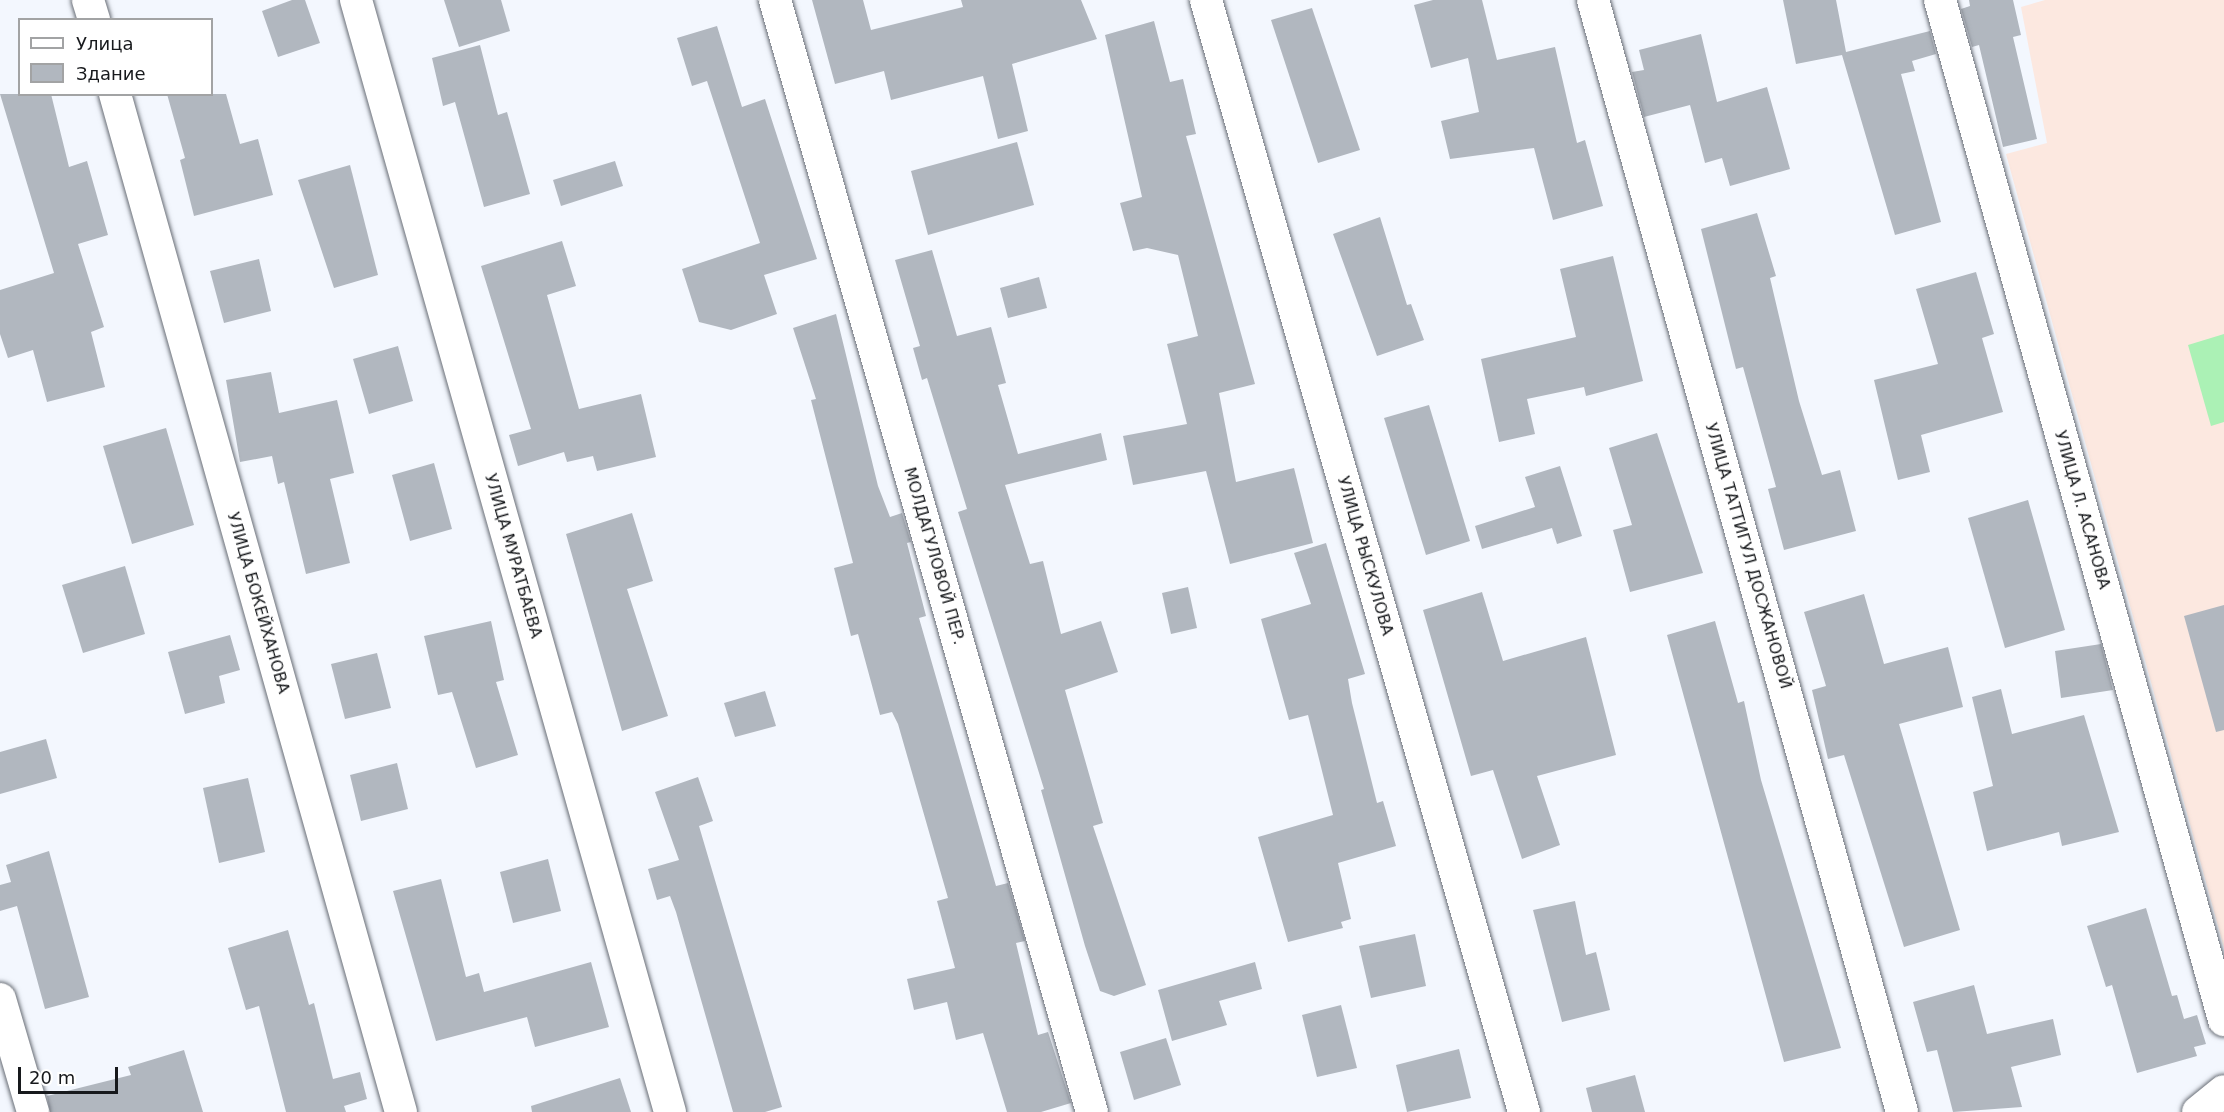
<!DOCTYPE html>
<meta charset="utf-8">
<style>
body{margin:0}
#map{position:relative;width:2224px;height:1112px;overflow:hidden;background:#f3f7fe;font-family:"DejaVu Sans",sans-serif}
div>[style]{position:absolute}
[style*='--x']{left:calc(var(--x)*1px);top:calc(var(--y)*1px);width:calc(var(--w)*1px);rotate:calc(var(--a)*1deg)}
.commercial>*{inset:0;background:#fce8e0}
.green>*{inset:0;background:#abf1b5}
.building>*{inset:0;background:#b1b7bf}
.roads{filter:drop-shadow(0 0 2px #696e76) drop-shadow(0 0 2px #696e76)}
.minor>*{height:32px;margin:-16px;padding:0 16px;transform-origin:16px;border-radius:16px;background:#fff}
span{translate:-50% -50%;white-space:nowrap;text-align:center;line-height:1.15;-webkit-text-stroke:4.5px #fff;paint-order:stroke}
.street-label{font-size:16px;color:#17191c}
.legend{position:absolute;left:18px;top:18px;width:195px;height:78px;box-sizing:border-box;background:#fff;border:2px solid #a2a3a4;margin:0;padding:8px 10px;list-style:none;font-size:18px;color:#17191c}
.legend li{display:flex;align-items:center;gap:12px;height:30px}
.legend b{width:30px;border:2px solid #a2a3a4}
.scale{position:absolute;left:18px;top:1067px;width:100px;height:27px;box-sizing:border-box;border:3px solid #17191c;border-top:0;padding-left:8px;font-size:18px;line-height:21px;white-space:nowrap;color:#17191c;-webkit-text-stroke:4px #fff;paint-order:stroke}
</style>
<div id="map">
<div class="commercial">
<i style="clip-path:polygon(2045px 0,2224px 0,2224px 948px,2006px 154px,2047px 143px,2021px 7px)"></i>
</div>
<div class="green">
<i style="clip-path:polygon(2224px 334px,2224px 422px,2211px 426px,2188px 345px)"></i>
</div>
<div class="building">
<i style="clip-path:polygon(292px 0,305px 0,320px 43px,278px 57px,262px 11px)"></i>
<i style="clip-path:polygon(444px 0,501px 0,510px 31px,459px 47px)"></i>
<i style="clip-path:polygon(812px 0,863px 0,871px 30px,963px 7px,961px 0,1081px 0,1097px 39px,1012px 64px,1028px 131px,998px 139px,983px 76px,891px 100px,884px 71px,835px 84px)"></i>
<i style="clip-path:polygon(1433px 0,1482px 0,1497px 60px,1555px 47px,1577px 143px,1585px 140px,1603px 206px,1553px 220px,1534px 148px,1450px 159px,1441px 121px,1479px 112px,1468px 58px,1431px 68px,1414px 5px)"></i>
<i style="clip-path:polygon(1783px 0,1836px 0,1846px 52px,1930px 31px,1936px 54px,1912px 61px,1915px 71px,1901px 74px,1941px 222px,1895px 235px,1842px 55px,1796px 64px)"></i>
<i style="clip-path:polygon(1969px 0,2013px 0,2021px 35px,2013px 37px,2037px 139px,2003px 147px,1979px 45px,1972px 47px,1961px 9px,1970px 6px)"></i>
<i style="clip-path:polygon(1312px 8px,1360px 150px,1318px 163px,1271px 20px)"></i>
<i style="clip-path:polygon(1154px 21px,1170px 82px,1183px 79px,1196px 134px,1186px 136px,1255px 384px,1219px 393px,1236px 482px,1294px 468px,1313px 543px,1230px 564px,1206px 471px,1133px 485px,1123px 436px,1187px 424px,1167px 344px,1198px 336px,1178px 255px,1147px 248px,1133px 251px,1120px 203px,1142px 197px,1105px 35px)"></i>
<i style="clip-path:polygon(717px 26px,742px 107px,765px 99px,817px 259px,764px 275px,777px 314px,731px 330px,699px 322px,682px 269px,760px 243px,707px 81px,692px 86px,677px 38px)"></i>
<i style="clip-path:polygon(1701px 34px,1717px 102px,1767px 87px,1790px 169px,1730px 186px,1722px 158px,1705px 163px,1690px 105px,1644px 117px,1632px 72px,1644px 70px,1639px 50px)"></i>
<i style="clip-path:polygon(480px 45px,498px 115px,507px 112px,530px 194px,484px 207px,455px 102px,443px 106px,432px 58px)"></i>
<i style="clip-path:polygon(0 94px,51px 94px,69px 167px,87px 161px,108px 235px,78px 244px,104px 327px,91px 332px,105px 387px,47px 402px,33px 350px,8px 358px,0 334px,0 290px,54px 273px)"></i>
<i style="clip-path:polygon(167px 94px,226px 94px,240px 144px,258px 139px,273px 195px,194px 216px,180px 160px,185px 158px)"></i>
<i style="clip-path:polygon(1017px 142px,1034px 205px,928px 235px,911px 171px)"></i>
<i style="clip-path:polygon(615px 161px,623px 186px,561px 206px,553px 180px)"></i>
<i style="clip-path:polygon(350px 165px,378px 275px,334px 288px,298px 180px)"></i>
<i style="clip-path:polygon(1757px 213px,1776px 276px,1770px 278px,1799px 401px,1822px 475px,1840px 470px,1856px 531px,1784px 550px,1768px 489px,1776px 487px,1743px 367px,1736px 369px,1701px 229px)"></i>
<i style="clip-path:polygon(1380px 217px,1407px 305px,1411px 304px,1424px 340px,1377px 356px,1333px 234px)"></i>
<i style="clip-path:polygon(562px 241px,576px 286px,547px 295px,579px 409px,641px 394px,656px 457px,597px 471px,593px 456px,567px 462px,564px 452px,518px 466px,509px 435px,531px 429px,481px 266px)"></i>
<i style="clip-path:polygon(932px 250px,957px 336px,991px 327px,1006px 383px,998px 385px,1018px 454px,1101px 433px,1107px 460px,1005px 485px,1030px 564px,1043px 561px,1061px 634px,1101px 621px,1118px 672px,1065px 690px,1103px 823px,1093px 826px,1146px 985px,1114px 996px,1100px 991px,1085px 946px,1041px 790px,1044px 789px,958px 512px,967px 509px,927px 378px,922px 380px,913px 348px,920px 346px,895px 260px)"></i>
<i style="clip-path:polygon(1613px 256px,1643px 381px,1586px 396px,1584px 387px,1527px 399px,1535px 434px,1499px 442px,1481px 359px,1576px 337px,1560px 269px)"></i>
<i style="clip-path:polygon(259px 259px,271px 311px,224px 323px,210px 271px)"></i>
<i style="clip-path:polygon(1976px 272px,1994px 334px,1982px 338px,2003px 412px,1921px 435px,1930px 472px,1898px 480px,1874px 380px,1938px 364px,1916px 289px)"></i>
<i style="clip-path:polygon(1039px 277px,1047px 308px,1008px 318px,1000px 288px)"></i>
<i style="clip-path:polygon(836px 314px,878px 486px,890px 517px,902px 513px,911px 542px,907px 543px,926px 616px,919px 618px,996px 886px,1008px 883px,1025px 941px,1016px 943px,1038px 1035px,1048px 1032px,1071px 1103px,1041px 1112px,1007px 1112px,983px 1033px,956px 1040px,947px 1002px,914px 1010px,907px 979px,955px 968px,937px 901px,948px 898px,898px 724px,892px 712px,880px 715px,858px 634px,851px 636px,834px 568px,853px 563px,811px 400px,816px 399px,793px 328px)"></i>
<i style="clip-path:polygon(398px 346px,413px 401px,369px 414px,353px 359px)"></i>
<i style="clip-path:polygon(271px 372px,279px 413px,337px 400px,354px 473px,330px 479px,350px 563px,306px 574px,284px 482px,278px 484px,272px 456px,240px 462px,226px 380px)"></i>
<i style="clip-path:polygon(1429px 405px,1470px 541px,1426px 555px,1384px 418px)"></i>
<i style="clip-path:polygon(166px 428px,194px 525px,132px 544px,103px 446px)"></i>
<i style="clip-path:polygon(1657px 433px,1703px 573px,1630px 592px,1613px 530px,1632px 525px,1609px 448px)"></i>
<i style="clip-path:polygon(434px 463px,452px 529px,410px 541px,392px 475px)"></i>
<i style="clip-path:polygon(1560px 466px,1582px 536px,1557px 544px,1552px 528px,1482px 549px,1475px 526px,1535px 507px,1525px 477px)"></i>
<i style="clip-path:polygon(2028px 500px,2065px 630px,2005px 648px,1968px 518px)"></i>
<i style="clip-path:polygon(632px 513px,653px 581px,627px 589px,668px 716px,622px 731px,566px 534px)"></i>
<i style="clip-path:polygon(1326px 543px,1365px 674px,1348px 679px,1352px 703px,1377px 803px,1383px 801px,1396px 846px,1338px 863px,1351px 919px,1341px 922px,1343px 928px,1288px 942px,1258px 837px,1333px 815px,1308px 715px,1289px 720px,1261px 619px,1311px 604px,1294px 553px)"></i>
<i style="clip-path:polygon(125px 566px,145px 634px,83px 653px,62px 585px)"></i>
<i style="clip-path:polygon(1188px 587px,1197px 628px,1171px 634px,1162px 593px)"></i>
<i style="clip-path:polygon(1482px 592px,1503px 661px,1586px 637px,1616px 755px,1537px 776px,1560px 845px,1522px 859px,1493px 770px,1471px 776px,1423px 610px)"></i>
<i style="clip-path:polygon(1864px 594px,1884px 664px,1948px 647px,1963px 707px,1899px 724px,1960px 930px,1904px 947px,1844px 755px,1828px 759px,1812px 690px,1826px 686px,1804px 612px)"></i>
<i style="clip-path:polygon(2224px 605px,2224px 730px,2216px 732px,2184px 616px)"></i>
<i style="clip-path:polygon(491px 621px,504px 680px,496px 682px,518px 755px,476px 768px,452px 692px,438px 695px,424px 636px)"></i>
<i style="clip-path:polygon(1715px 621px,1738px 703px,1744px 701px,1761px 780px,1841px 1048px,1784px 1062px,1667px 635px)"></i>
<i style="clip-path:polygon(230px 635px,240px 670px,219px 676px,225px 703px,185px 714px,168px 652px)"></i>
<i style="clip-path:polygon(2101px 644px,2113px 690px,2061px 698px,2055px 651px)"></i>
<i style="clip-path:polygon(377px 653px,391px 708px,345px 719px,331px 664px)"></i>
<i style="clip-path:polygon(2001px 689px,2012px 734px,2084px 715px,2119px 832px,2062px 846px,2059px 832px,1987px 851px,1973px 792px,1993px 786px,1972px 697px)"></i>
<i style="clip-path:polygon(765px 691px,776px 726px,735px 737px,724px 703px)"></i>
<i style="clip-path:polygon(46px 739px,57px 778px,0 794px,0 752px)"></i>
<i style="clip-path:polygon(397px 763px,408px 809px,361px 821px,350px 775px)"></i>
<i style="clip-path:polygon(698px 777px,713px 821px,699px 826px,782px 1107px,765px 1112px,733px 1112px,676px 912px,670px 896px,657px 900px,648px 869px,679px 860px,655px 792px)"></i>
<i style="clip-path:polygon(248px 778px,265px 852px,219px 863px,203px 788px)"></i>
<i style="clip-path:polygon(49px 851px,89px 997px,45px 1009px,17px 906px,0 911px,0 885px,11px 882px,6px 865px)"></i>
<i style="clip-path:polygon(548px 859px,561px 911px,513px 923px,500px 872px)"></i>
<i style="clip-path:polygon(441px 879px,466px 977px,479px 973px,484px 992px,591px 962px,609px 1027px,535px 1047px,527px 1017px,436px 1041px,393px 891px)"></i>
<i style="clip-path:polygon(1575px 901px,1586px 955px,1596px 952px,1610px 1010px,1562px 1022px,1533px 910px)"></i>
<i style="clip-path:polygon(2146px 908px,2172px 996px,2177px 995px,2184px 1019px,2197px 1015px,2206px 1044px,2194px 1047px,2197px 1056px,2137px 1073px,2112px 985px,2106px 987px,2087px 926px)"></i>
<i style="clip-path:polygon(288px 930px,309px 1005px,314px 1003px,333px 1079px,360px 1072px,367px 1099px,344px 1106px,346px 1112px,286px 1112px,259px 1006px,246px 1010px,228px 948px)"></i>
<i style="clip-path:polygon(1415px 934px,1426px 986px,1371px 998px,1359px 946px)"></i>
<i style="clip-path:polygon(1255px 962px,1262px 989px,1219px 1001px,1227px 1025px,1172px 1041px,1158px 990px)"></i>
<i style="clip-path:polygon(1974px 985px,1987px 1034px,2053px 1019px,2061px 1055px,2011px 1067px,2022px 1107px,1953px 1112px,1937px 1050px,1927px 1052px,1913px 1002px)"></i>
<i style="clip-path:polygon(1341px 1005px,1357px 1068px,1317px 1077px,1302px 1015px)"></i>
<i style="clip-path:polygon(1166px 1038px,1181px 1085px,1134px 1100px,1120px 1052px)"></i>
<i style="clip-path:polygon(1459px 1049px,1471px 1098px,1407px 1112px,1396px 1065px)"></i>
<i style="clip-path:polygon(184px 1050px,203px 1112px,50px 1112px,47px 1096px,131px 1075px,128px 1067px)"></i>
<i style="clip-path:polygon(1635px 1075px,1645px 1112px,1592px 1112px,1586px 1088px)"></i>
<i style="clip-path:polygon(620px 1078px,631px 1112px,532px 1112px,531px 1106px)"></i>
</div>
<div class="roads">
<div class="minor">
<i style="--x:88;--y:0;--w:21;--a:73"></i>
<i style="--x:356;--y:0;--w:1155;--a:74.23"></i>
<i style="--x:775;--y:0;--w:1156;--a:74.09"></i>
<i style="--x:1206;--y:0;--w:1157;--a:74.04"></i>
<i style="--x:1593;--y:0;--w:1154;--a:74.47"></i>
<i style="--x:1940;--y:0;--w:1059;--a:74.44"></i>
<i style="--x:115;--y:94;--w:1057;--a:74.31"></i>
<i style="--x:0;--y:999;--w:118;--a:73.7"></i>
<i style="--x:2198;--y:1112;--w:33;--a:-39"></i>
</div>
</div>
<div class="street-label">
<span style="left:2082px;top:510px;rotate:74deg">УЛИЦА Л. АСАНОВА</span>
<span style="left:513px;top:556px;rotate:74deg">УЛИЦА МУРАТБАЕВА</span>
<span style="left:934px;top:556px;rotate:74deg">МОЛДАГУЛОВОЙ ПЕР.</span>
<span style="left:1365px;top:556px;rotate:74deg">УЛИЦА РЫСКУЛОВА</span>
<span style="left:1748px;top:556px;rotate:74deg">УЛИЦА ТАТТИГУЛ ДОСЖАНОВОЙ</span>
<span style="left:258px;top:603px;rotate:74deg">УЛИЦА БОКЕЙХАНОВА</span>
</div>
<ul class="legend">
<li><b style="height:8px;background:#fff"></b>Улица</li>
<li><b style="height:16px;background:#b1b7bf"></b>Здание</li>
</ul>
<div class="scale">20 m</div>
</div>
